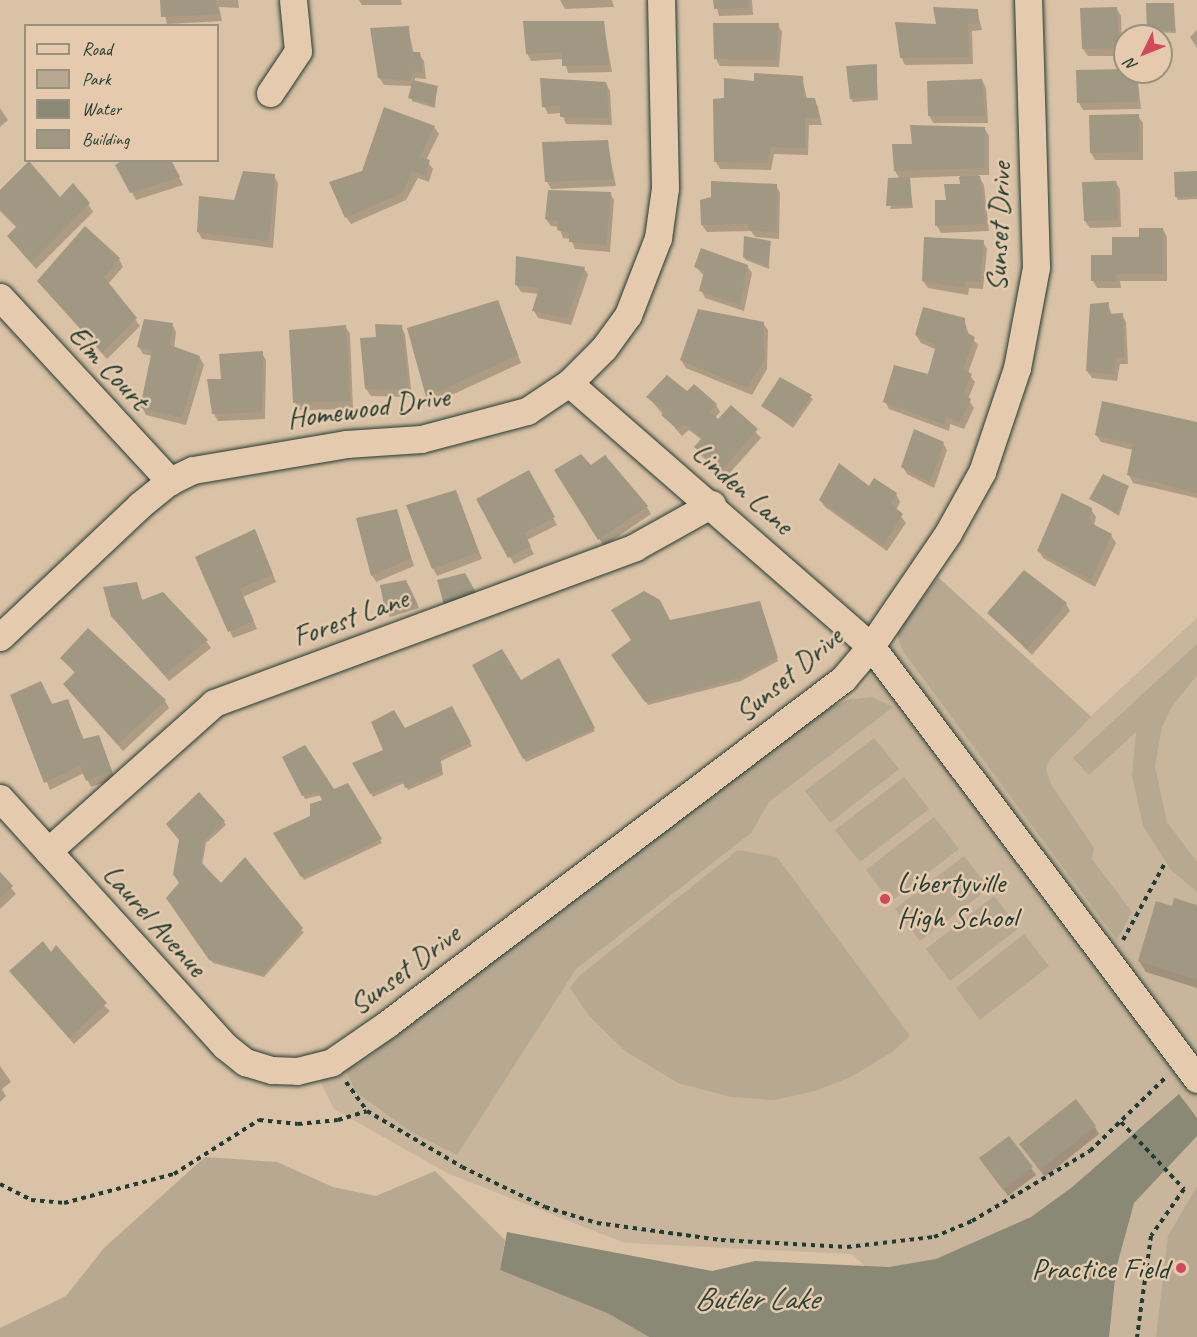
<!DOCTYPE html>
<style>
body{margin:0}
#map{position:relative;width:1197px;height:1337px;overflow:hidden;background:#dac2a6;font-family:Caveat,sans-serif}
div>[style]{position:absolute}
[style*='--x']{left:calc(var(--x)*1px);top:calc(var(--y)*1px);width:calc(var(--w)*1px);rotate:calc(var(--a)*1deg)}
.built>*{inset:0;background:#c9b59b}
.green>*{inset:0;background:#b7a891}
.water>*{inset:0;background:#8a8976}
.shadow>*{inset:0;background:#0003}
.building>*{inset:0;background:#a09882}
.path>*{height:4px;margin-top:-2px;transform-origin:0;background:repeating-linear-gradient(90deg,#1f3d34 0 4.5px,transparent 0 9px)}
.roads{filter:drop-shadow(0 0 2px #1f3d34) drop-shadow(0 0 2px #1f3d34)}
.minor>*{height:27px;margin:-13.5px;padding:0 13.5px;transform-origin:13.5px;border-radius:13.5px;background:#e6caad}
.dots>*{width:16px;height:16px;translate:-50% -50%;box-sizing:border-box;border:3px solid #e6caad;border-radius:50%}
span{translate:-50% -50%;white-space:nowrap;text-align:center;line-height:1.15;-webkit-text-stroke:5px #e6caad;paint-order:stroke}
.street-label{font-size:30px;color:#1f3d34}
.poi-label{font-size:30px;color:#1f3d34}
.left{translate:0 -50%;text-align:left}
.right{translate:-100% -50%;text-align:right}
.water-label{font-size:32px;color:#2a453b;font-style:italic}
.legend{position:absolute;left:24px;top:24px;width:195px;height:138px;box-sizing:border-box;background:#e6caad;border:2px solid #96927d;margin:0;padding:8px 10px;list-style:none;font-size:18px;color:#1f3d34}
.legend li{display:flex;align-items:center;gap:12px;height:30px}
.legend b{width:30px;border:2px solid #96927d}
.north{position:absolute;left:1113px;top:24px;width:60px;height:60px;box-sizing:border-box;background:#e6caad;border:2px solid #96927d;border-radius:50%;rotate:227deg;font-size:16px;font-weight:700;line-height:24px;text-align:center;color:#1f3d34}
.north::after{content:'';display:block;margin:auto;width:21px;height:27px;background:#d1495b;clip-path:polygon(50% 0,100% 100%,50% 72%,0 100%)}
</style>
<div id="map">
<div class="built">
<i style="clip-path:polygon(943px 583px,1091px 716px,1197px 618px,1197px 1337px,942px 1337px,852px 1254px,625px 1243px,447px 1173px,334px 1109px,320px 1081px,857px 693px)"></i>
</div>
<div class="green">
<i style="clip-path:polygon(938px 577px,1091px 717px,1049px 760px,1046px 769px,1051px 784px,1094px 848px,1092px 859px,1132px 912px,1117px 940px,902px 650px,897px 633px)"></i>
<i style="clip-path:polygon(1197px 644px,1197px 675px,1171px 708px,1162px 727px,1155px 766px,1167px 822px,1197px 862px,1197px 892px,1171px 870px,1143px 826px,1132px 775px,1136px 732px,1089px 775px,1073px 758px)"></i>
<i style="clip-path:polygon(872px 697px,893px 707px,769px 802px,751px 833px,576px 969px,457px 1155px,411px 1132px,356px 1092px,347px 1073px,349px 1068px,364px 1061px,825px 709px,847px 700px)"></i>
<i style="clip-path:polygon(874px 738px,899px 769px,830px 823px,805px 791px)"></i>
<i style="clip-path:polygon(904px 777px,929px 809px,860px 862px,835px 830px)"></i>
<i style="clip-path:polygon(934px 817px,959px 849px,890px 902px,866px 870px)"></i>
<i style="clip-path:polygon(738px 850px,777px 857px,910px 1036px,892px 1052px,851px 1077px,815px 1091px,774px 1100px,731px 1097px,678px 1083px,625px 1051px,589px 1016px,570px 988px,579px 976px)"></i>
<i style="clip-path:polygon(964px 856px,989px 888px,920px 941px,895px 909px)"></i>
<i style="clip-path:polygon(994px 896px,1019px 928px,950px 981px,926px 949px)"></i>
<i style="clip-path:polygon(1024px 934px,1049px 966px,980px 1020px,956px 988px)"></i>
<i style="clip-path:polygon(205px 1157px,277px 1162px,333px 1187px,376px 1196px,435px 1171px,505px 1240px,500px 1270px,607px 1313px,649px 1337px,0 1337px,0 1328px,66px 1296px,104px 1248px)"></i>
<i style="clip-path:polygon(1197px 1186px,1197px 1337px,1156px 1337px,1168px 1236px)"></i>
</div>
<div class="water">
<i style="clip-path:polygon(1179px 1094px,1197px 1118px,1197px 1136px,1134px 1203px,1116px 1269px,1109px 1337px,649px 1337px,607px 1313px,500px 1270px,507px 1232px,712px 1271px,755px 1261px,889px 1267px,936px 1259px,1031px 1217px,1071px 1188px)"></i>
</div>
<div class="shadow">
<i style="clip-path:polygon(162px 0,238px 0,239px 8px,219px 7px,222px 21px,167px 24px)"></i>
<i style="clip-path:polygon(359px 0,401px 0,402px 5px,362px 5px)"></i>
<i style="clip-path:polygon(560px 0,612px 0,614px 7px,565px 9px)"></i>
<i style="clip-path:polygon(715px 0,752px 0,753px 15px,719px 16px)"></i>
<i style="clip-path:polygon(1173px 4px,1176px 33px,1151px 32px,1149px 28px)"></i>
<i style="clip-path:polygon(1117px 9px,1121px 16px,1122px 56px,1088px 56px,1083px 49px,1082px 10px)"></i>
<i style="clip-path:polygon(977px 10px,982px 30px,972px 31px,973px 64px,905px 65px,901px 57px,938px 25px)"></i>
<i style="clip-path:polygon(603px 22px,612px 72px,568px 73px,564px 59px,531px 61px,527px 53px)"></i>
<i style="clip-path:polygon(778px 25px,782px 32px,779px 67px,720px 66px,716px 59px)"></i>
<i style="clip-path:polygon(408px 28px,414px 54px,419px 54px,424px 61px,426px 79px,415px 78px,415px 82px,437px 87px,435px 108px,412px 101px,413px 86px,384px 85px,379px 77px)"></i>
<i style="clip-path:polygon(1197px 30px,1197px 48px,1190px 37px)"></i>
<i style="clip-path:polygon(876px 65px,878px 100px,853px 102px,851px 98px)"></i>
<i style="clip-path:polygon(1137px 72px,1141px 109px,1083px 110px,1079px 103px)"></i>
<i style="clip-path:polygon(802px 77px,807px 99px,814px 99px,818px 107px,822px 125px,809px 125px,808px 155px,774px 154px,771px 170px,720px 169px,716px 162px,756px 83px)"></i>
<i style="clip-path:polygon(982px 80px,986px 88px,988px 123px,933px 123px,929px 115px)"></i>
<i style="clip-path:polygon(606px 83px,610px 91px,612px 125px,566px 124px,562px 113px,548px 114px,544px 106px)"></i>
<i style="clip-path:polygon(0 108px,8px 120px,0 127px)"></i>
<i style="clip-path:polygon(1138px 116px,1143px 123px,1143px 160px,1095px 160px,1091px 153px)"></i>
<i style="clip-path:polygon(434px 127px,439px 134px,426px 160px,433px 169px,429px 182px,418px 178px,406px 200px,351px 224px,346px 217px,363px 172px)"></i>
<i style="clip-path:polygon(985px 129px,989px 136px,989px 175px,978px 175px,984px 185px,989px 231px,941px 233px,937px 226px,936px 201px,947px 201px,962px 186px,960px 176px,909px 178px,913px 208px,890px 209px,900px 179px,895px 171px,913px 146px)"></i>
<i style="clip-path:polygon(607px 142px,616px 186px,551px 189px,547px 181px)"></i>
<i style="clip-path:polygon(170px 160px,183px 185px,136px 200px,117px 165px)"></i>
<i style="clip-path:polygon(1197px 173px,1197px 199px,1178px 200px,1176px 196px)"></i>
<i style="clip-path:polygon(274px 176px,278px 183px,273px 248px,202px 239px,198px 232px)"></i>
<i style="clip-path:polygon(1116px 182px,1120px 190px,1121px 227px,1090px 228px,1085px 221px)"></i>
<i style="clip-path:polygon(776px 185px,780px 193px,779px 239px,755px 237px,751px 231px,707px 232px,702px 225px,702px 201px)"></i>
<i style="clip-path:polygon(0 192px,88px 204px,93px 212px,36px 269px,8px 236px,17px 228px,0 211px)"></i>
<i style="clip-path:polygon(610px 193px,614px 200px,610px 252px,575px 249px,571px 239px,563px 238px,559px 227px,551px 226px,546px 219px)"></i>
<i style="clip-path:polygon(1163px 229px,1167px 237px,1167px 281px,1120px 281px,1121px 288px,1097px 288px,1093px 281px,1113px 257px)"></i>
<i style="clip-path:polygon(983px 242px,987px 249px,983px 289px,969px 288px,968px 295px,928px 288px,923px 281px)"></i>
<i style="clip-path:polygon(770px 243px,769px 269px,746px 260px,744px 257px)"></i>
<i style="clip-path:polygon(119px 259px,123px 267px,108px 284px,140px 326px,107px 359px,39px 281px)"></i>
<i style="clip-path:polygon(747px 266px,752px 273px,744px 311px,705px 298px,701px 290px,704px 276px,696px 267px)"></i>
<i style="clip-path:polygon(584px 268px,588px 275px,571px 325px,538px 318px,534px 311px,539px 294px,521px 292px,516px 284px)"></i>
<i style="clip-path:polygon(1108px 304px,1112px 315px,1122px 315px,1126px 322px,1128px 364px,1120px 364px,1117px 381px,1092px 378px,1087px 371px)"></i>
<i style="clip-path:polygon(501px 309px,521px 363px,432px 404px,409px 329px)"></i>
<i style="clip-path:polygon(964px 319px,969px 335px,978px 345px,968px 373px,975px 382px,968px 399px,974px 408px,964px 429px,950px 424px,949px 431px,889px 409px,885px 401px,929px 376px,937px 350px,921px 343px,916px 335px)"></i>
<i style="clip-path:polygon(763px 323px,768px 330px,767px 369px,752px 395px,686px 368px,681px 360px)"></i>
<i style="clip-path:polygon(172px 324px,176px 332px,174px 348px,199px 357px,204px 365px,186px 425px,146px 415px,142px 407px,153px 356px,143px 354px,139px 347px)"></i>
<i style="clip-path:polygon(345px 326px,350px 334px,353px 409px,299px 410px,295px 403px)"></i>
<i style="clip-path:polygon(401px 327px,405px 334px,412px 397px,371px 396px,366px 389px)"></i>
<i style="clip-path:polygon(262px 353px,266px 360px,265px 419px,218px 421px,214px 414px,223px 380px)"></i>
<i style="clip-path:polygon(780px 379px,813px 399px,793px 428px,763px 406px)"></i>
<i style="clip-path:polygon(687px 393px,716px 405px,720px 412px,715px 418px,718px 421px,732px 407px,761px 438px,727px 476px,700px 455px,696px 447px,702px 440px,689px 430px,682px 436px,648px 397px)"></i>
<i style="clip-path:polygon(1197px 424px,1197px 498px,1133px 483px,1129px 475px,1133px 450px,1101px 442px,1096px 435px)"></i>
<i style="clip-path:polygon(943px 443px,947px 450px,934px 488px,907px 474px,903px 467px)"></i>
<i style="clip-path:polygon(590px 466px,647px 507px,651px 514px,604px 546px,556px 471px)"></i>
<i style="clip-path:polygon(528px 472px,557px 525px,527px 540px,534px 554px,514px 564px,478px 500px)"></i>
<i style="clip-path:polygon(1128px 487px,1119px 516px,1091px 499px)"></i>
<i style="clip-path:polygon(870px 489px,896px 494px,900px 502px,896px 510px,906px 523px,887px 551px,825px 507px,820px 500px)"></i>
<i style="clip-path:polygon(455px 491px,482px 559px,437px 576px,433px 568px)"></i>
<i style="clip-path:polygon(1091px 509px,1096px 517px,1094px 526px,1111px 535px,1116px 543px,1095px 587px,1043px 558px,1039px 551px)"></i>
<i style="clip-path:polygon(396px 511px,414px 566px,376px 582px,372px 575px)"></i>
<i style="clip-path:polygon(258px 538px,276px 582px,243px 597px,257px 629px,233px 638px,197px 558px)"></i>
<i style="clip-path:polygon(406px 582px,419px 608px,390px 617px,388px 614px)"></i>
<i style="clip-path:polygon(136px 584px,143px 601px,206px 641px,211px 648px,169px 681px,112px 615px)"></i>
<i style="clip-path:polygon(1066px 604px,1070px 611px,1032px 655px,989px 613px)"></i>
<i style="clip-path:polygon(761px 606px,778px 661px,741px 681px,648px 705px,615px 658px,670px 622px)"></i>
<i style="clip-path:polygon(62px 658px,165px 701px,169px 708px,123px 751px,69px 691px,65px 684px,76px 674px)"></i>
<i style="clip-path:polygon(558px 660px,595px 731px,526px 762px,474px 665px,520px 682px)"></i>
<i style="clip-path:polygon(12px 695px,52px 705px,68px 701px,84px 740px,102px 744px,115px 779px,91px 787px,84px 773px,50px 790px)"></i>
<i style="clip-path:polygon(451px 708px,472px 746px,441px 761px,443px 775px,408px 790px,404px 783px,373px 797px,354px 764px,385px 750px)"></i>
<i style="clip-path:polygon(284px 758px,333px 791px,347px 785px,382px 843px,304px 880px,275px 834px,311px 817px,324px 801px,321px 795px,305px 799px)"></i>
<i style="clip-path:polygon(224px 822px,226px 825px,206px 843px,202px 866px,221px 885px,304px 932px,264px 977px,213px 963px,169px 901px,181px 884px,181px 841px)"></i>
<i style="clip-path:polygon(0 874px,16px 894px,0 909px)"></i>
<i style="clip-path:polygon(1197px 907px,1197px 988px,1146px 972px,1139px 961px,1173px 908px)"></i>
<i style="clip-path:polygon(51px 954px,110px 1011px,74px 1044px,11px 972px)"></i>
<i style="clip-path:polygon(0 1066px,11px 1082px,2px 1089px,6px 1096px,0 1102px)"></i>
<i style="clip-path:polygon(1095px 1127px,1099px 1134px,1045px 1177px,1026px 1152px)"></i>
<i style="clip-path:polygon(1009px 1138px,1036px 1175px,1008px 1196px,986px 1166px)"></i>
</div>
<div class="building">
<i style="clip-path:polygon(160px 0,216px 0,219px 14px,161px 17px)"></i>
<i style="clip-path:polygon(713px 0,749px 0,750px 8px,714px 9px)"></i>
<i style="clip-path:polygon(1146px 3px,1174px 3px,1175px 31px,1147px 29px)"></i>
<i style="clip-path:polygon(933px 7px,978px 9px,979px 23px,968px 24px,969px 57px,900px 58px,895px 22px,936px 24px)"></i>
<i style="clip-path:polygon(1117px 7px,1119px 48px,1082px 49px,1080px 8px)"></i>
<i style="clip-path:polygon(523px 21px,604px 21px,609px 65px,562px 66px,562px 52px,526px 54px)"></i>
<i style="clip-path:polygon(713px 23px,779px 23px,776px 60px,714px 59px)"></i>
<i style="clip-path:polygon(409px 26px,411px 52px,420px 52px,423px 73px,412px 71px,411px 80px,378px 78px,370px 28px)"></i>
<i style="clip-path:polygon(877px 64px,877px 97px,850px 99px,846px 66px)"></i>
<i style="clip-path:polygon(1125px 69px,1137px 72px,1138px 102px,1077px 103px,1076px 70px)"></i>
<i style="clip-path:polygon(754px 73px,803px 76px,804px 98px,815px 98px,819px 118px,805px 118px,805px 148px,771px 147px,767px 163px,714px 162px,713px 99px,724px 98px,724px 78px,754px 81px)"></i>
<i style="clip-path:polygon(540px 78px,606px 82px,609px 118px,560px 117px,560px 106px,542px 107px)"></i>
<i style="clip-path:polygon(982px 79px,985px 116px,928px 116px,927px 81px)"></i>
<i style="clip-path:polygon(413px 80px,438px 86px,434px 105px,408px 98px)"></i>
<i style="clip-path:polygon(384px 107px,435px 126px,420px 157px,430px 160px,425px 176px,413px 171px,402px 193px,345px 218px,329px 182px,362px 171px)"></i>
<i style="clip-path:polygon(1139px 114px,1140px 152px,1090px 153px,1089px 115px)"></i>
<i style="clip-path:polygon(910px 125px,985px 127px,985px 168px,894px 171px,892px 144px,912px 144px)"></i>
<i style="clip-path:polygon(608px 140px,613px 179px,545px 182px,542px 142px)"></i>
<i style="clip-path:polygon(123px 160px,171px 160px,180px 177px,130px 193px,115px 165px)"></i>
<i style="clip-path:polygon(29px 161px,60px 197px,73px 183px,90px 203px,31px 263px,7px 236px,17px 226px,0 209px,0 190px)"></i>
<i style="clip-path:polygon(243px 171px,275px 174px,269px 241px,197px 232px,199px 196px,234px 200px)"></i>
<i style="clip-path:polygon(1197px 171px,1197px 196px,1175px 197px,1174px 172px)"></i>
<i style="clip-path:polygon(980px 176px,986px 224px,935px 226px,935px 200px,946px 200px,944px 184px,960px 184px,959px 177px)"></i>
<i style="clip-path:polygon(910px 177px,912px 205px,886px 206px,888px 178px)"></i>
<i style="clip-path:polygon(711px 181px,777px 184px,776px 232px,749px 230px,748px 224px,701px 225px,700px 200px,711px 197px)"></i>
<i style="clip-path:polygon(1116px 181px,1118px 220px,1084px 221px,1082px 182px)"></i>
<i style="clip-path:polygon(548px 190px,611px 192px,606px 245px,569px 242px,569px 233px,557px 230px,558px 221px,545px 219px)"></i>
<i style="clip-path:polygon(85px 226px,120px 258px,104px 277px,137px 318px,102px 353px,37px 281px)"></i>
<i style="clip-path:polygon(1139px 228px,1163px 228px,1164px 274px,1117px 274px,1117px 281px,1091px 281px,1091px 255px,1112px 255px,1112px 237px,1139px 237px)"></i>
<i style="clip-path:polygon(744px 236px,771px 241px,768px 266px,743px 257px)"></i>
<i style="clip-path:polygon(924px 237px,984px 240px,980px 282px,965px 281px,965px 288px,922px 281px)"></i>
<i style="clip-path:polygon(701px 248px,748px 265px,740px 305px,699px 291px,704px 271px,694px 267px)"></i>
<i style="clip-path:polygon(516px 256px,585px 267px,567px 318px,532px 311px,539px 288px,515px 285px)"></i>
<i style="clip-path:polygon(498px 300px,518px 355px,426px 397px,407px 328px)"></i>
<i style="clip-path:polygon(1109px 302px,1108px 314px,1123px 313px,1124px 357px,1116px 357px,1114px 375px,1086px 371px,1090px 304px)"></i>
<i style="clip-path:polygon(923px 307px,965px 318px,965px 332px,975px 337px,963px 369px,972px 374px,963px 394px,971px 399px,960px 422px,946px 417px,945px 425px,883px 402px,894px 365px,928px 374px,936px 345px,915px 335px)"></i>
<i style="clip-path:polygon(698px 309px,764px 322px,764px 361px,747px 388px,680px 360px)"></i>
<i style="clip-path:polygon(144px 319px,173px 323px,170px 345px,200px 356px,182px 418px,140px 408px,152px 350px,137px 347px)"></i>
<i style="clip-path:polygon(375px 324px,402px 325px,409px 390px,365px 389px,360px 338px,376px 337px)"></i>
<i style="clip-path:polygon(346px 325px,350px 401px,293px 403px,289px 330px)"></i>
<i style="clip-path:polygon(263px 351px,262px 412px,212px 414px,207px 379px,221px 379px,219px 354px)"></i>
<i style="clip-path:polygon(667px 375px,687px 391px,694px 384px,717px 404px,710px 412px,718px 419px,731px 405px,758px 429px,722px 470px,694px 447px,702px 438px,684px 424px,677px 429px,661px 415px,665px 411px,646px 397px)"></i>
<i style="clip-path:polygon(780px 377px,812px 395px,791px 425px,761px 406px)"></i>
<i style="clip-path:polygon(1102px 401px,1197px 422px,1197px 493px,1127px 475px,1133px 444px,1095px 435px)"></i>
<i style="clip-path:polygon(914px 429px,944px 442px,930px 482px,901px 467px)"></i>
<i style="clip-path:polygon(581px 454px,591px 465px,605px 455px,648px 506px,598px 540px,554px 470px)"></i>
<i style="clip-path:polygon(839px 463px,869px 486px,874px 478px,897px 493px,891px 504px,903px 514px,883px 545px,819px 500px)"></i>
<i style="clip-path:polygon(529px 470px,555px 517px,524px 533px,531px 546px,508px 558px,476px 499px)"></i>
<i style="clip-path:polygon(1103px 474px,1129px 486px,1117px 513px,1089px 499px)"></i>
<i style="clip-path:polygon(456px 490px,479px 552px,432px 569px,406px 505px)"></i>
<i style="clip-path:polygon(1062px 493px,1092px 508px,1089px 522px,1112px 534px,1091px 580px,1037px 551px)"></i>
<i style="clip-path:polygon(397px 509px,411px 558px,371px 576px,356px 518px)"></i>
<i style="clip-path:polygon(255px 529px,273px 574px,240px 589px,254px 621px,228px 632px,195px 557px)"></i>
<i style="clip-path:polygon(1024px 570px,1067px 603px,1027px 649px,987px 613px)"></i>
<i style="clip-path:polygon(465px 573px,479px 598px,446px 612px,437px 580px)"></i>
<i style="clip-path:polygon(406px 580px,418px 605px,386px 615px,380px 585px)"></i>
<i style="clip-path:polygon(137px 582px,142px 600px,163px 592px,208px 640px,164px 675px,111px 616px,103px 587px)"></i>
<i style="clip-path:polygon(644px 591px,660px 600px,670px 620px,760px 601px,778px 658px,739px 678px,645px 702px,611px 655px,631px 640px,611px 610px)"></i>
<i style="clip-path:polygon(88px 628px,166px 700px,118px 744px,63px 684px,75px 672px,60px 658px)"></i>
<i style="clip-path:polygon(502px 649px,521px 680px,559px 658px,595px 728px,523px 759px,472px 665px)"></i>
<i style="clip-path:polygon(41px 681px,52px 704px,68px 699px,83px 739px,99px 735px,112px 771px,86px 781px,80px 766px,44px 783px,10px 695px)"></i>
<i style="clip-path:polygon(452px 706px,471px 742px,440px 757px,442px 771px,405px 788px,402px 780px,370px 794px,352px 763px,383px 750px,371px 722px,394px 710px,405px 728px)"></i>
<i style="clip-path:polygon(305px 745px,334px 789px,348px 783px,382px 839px,301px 877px,273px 833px,310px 816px,310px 804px,322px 800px,318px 792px,302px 796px,282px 757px)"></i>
<i style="clip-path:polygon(199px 792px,225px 821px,205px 840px,201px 862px,221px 883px,245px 857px,303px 928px,262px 975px,209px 960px,166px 898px,179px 883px,173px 874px,179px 840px,166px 824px)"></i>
<i style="clip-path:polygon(0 872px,13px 886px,0 898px)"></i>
<i style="clip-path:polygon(1174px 898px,1197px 905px,1197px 980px,1138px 961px,1156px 901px,1172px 906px)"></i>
<i style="clip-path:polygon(43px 941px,51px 952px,56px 945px,107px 1003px,69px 1038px,9px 971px)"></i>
<i style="clip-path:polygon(1076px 1099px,1096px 1126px,1040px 1170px,1019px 1144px)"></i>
<i style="clip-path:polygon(1009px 1136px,1033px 1167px,1003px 1190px,979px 1158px)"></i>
</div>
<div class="path">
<i style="--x:1123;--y:940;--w:88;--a:-61.4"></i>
<i style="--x:346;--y:1082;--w:36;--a:54"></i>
<i style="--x:1121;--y:1122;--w:92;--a:46.8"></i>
<i style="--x:1184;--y:1189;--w:57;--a:125.1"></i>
<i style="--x:1151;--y:1236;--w:102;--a:97.9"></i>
<i style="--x:0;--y:1184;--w:35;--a:27"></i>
<i style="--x:31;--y:1200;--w:33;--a:5"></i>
<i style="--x:64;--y:1203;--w:114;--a:-14.8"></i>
<i style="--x:174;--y:1174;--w:101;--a:-32.4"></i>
<i style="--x:259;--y:1120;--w:39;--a:6"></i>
<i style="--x:298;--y:1124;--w:40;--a:-5.7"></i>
<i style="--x:338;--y:1120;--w:30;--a:-17"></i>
<i style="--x:367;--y:1111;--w:110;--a:30.5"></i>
<i style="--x:462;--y:1167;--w:92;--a:25.7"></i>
<i style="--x:545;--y:1207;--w:54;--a:17.1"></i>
<i style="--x:597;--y:1223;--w:125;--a:7.8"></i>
<i style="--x:721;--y:1240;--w:126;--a:3.2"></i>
<i style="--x:847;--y:1247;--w:88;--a:-6.6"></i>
<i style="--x:934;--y:1237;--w:41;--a:-22.8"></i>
<i style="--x:972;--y:1221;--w:137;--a:-30.7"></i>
<i style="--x:1090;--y:1151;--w:105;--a:-44.2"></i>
</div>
<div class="roads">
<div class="minor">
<i style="--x:270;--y:93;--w:50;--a:-56.3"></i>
<i style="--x:298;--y:51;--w:51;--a:-95.6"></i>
<i style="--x:0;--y:297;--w:251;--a:47.3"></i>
<i style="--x:569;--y:383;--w:400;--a:41.1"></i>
<i style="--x:871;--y:646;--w:542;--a:53.02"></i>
<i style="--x:0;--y:637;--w:192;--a:-43.3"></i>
<i style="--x:140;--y:505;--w:38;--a:-39"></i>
<i style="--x:170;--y:481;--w:25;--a:-26"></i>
<i style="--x:193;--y:470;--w:155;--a:-9.6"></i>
<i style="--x:346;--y:444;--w:75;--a:-3.8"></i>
<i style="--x:421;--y:439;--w:110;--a:-14.8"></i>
<i style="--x:527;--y:411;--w:50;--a:-33.7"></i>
<i style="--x:569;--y:383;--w:49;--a:-45"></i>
<i style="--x:604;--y:348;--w:41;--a:-54"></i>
<i style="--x:628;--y:315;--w:83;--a:-68.7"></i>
<i style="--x:658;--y:238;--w:50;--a:-82"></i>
<i style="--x:665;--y:188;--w:188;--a:-91.2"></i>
<i style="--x:0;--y:798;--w:335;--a:47.8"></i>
<i style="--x:225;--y:1046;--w:26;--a:39"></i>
<i style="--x:245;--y:1062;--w:28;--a:17"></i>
<i style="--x:272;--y:1070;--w:25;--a:2"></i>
<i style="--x:297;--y:1071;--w:36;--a:-14"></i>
<i style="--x:332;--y:1062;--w:67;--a:-34.6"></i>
<i style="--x:387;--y:1024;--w:572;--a:-37.11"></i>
<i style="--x:843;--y:679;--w:43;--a:-49.7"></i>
<i style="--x:871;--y:646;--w:137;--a:-55.7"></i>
<i style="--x:948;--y:533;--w:70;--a:-60.9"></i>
<i style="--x:982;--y:472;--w:110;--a:-71.4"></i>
<i style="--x:1017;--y:368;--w:103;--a:-79.3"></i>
<i style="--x:1036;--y:267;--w:267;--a:-91.7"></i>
<i style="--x:48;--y:851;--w:222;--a:-41.7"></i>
<i style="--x:214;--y:703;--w:449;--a:-20.3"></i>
<i style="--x:635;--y:547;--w:88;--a:-29.2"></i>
</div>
</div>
<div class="dots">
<i style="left:885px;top:899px;background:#d1495b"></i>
<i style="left:1181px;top:1268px;background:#d1495b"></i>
</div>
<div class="street-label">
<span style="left:998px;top:227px;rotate:-88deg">Sunset Drive</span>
<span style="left:109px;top:367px;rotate:47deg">Elm Court</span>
<span style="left:368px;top:407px;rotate:-8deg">Homewood Drive</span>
<span style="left:743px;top:488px;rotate:41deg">Linden Lane</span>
<span style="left:350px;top:617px;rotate:-20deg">Forest Lane</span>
<span style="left:788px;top:674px;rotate:-40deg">Sunset Drive</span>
<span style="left:155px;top:920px;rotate:48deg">Laurel Avenue</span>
<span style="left:404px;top:969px;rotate:-37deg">Sunset Drive</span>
</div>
<div class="poi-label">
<span class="left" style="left:897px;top:899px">Libertyville<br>High School</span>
<span class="right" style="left:1169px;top:1268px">Practice Field</span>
</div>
<div class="water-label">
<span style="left:756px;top:1299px">Butler Lake</span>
</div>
<ul class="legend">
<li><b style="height:8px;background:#e6caad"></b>Road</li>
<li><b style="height:16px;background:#b7a891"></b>Park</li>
<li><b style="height:16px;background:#8a8976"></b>Water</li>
<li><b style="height:16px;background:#a09882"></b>Building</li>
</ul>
<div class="north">N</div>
</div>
